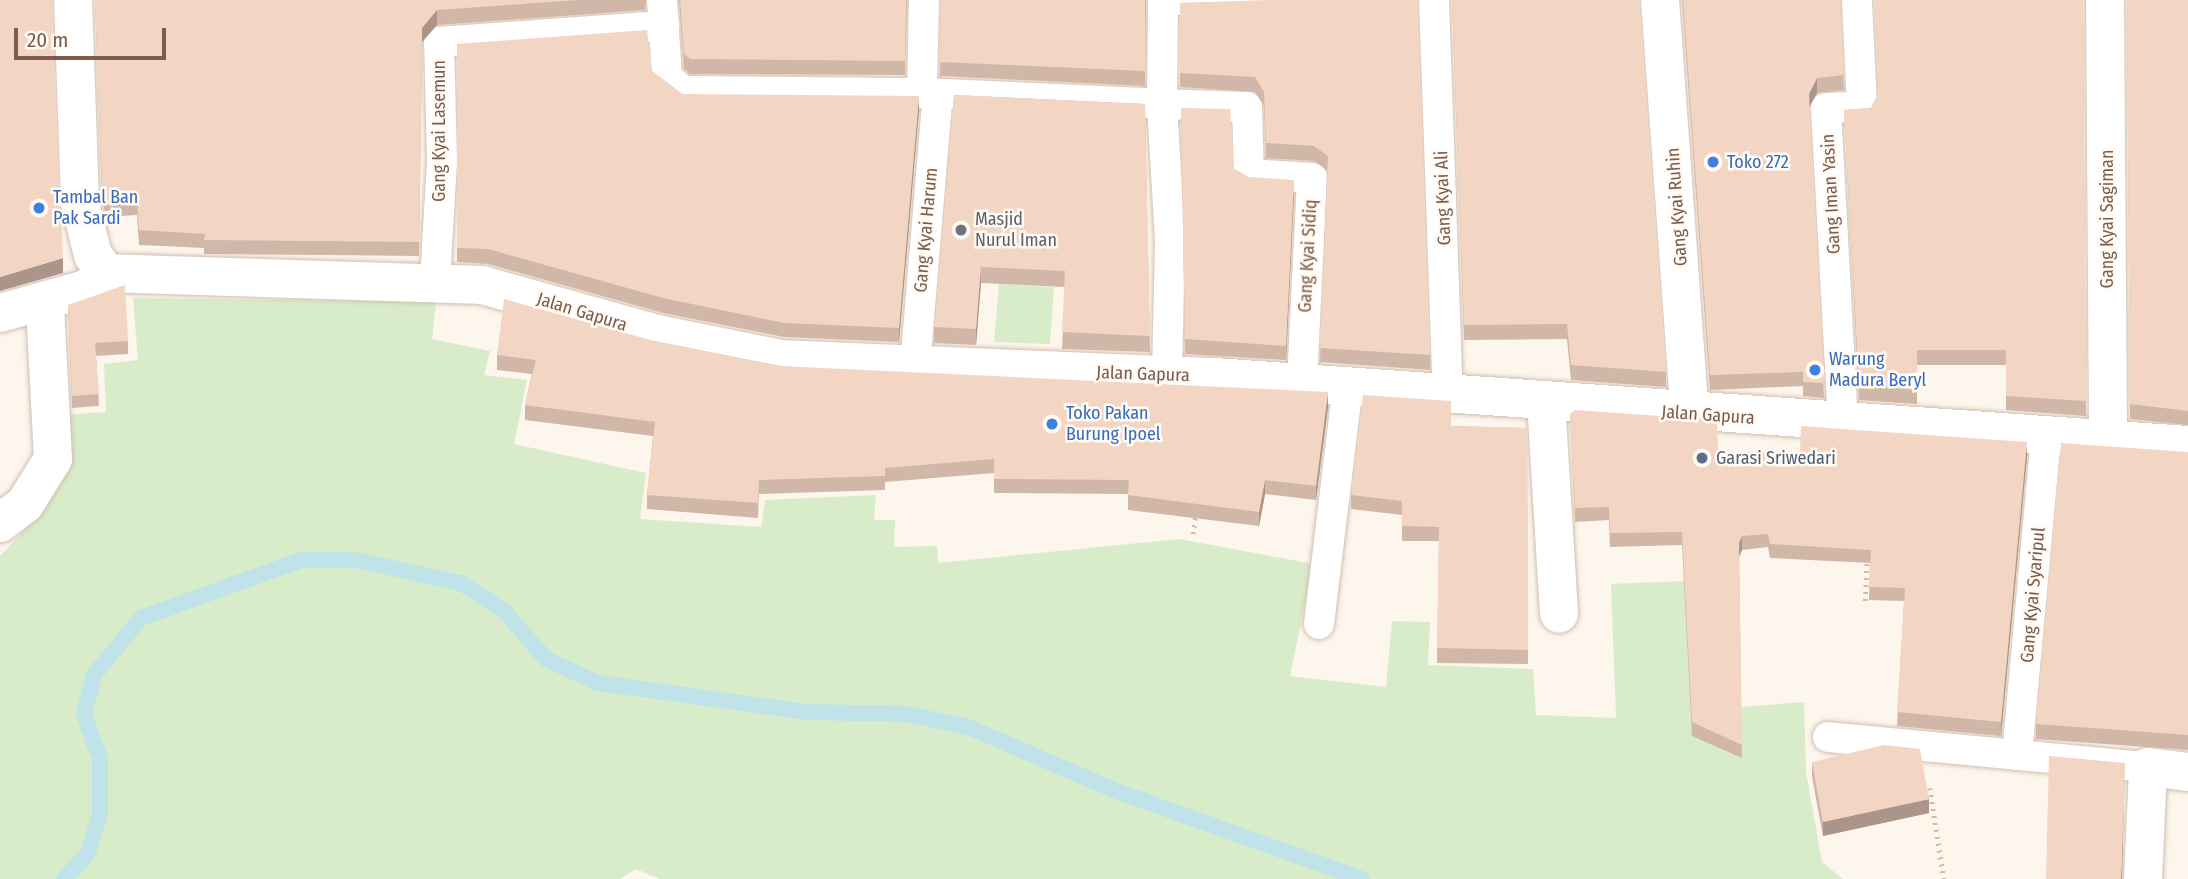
<!DOCTYPE html>
<style>
body{margin:0}
#map{position:relative;width:2188px;height:879px;overflow:hidden;background:#fdf6ec;font-family:"Fira Sans Condensed",sans-serif}
div>[style]{position:absolute}
[style*='--x']{left:calc(var(--x)*1px);top:calc(var(--y)*1px);width:calc(var(--w)*1px);rotate:calc(var(--a)*1deg)}
.green>*{inset:0;background:#d8ecc9}
.stream>*{height:16px;margin:-8px;padding:0 8px;transform-origin:8px;border-radius:8px;background:#bfe3e8}
.path>*{height:4.5px;margin-top:-2.25px;transform-origin:0;background:repeating-linear-gradient(90deg,#d9b8a5 0 2px,transparent 0 7px)}
.roads{filter:drop-shadow(0 0 2px #d1beb0) drop-shadow(0 0 2px #d1beb0)}
.lane>*{height:30px;margin:-15px;padding:0 15px;transform-origin:15px;border-radius:15px;background:#fff}
.street>*{height:38px;margin:-19px;padding:0 19px;transform-origin:19px;border-radius:19px;background:#fff}
.wall>*{inset:0;background:#d1b7a8}
.shaded-wall>*{inset:0;background:#aa9588}
.building>*{inset:0;background:#f3d5c3}
.dots>*{width:19px;height:19px;translate:-50% -50%;box-sizing:border-box;border:4px solid #fffaf3;border-radius:50%}
span{translate:-50% -50%;white-space:nowrap;text-align:center;line-height:1.15;-webkit-text-stroke:5px #fffaf3;paint-order:stroke}
.street-label{font-size:18px;color:#7a5c4d}
.shop-label{font-size:18px;color:#366cbe}
.left{translate:0 -50%;text-align:left}
.worship-label{font-size:18px;color:#5b616d}
.service-label{font-size:18px;color:#4e5e75}
.scale{position:absolute;left:14px;top:28px;width:152px;height:32px;box-sizing:border-box;border:4px solid #7a5c4d;border-top:0;padding-left:9px;font-size:21px;line-height:24px;white-space:nowrap;color:#7a5c4d;-webkit-text-stroke:5px #fffaf3;paint-order:stroke}
</style>
<div id="map">
<div class="green">
<i style="clip-path:polygon(999px 284px,1054px 287px,1050px 344px,994px 342px)"></i>
<i style="clip-path:polygon(133px 298px,436px 302px,432px 339px,490px 351px,484px 375px,527px 380px,514px 444px,646px 473px,640px 519px,761px 527px,765px 500px,876px 495px,874px 520px,895px 520px,894px 547px,937px 546px,938px 563px,1179px 539px,1313px 564px,1290px 676px,1386px 687px,1392px 621px,1430px 622px,1428px 665px,1533px 669px,1536px 715px,1616px 718px,1611px 584px,1684px 581px,1742px 757px,1742px 707px,1804px 702px,1806px 772px,1822px 862px,1843px 879px,660px 879px,636px 869px,620px 879px,0 879px,0 556px,33px 521px,62px 415px,106px 412px,104px 364px,138px 360px)"></i>
</div>
<div class="stream">
<i style="--x:64;--y:879;--w:35;--a:-47"></i>
<i style="--x:88;--y:853;--w:41;--a:-72.9"></i>
<i style="--x:100;--y:814;--w:55;--a:-90"></i>
<i style="--x:100;--y:759;--w:47;--a:-110"></i>
<i style="--x:84;--y:715;--w:41;--a:-76"></i>
<i style="--x:94;--y:675;--w:74;--a:-50.5"></i>
<i style="--x:141;--y:618;--w:170;--a:-19.9"></i>
<i style="--x:301;--y:560;--w:55;--a:0"></i>
<i style="--x:356;--y:560;--w:107;--a:12.4"></i>
<i style="--x:461;--y:583;--w:50;--a:32.7"></i>
<i style="--x:503;--y:610;--w:65;--a:48.7"></i>
<i style="--x:546;--y:659;--w:57;--a:24.8"></i>
<i style="--x:598;--y:683;--w:210;--a:7.9"></i>
<i style="--x:806;--y:712;--w:100;--a:1.1"></i>
<i style="--x:906;--y:714;--w:63;--a:11.8"></i>
<i style="--x:968;--y:727;--w:164;--a:23.3"></i>
<i style="--x:1119;--y:792;--w:258;--a:19.7"></i>
</div>
<div class="path">
<i style="--x:1193;--y:534;--w:21;--a:-82"></i>
<i style="--x:1865;--y:601;--w:43;--a:-87.3"></i>
<i style="--x:1930;--y:788;--w:92;--a:81.3"></i>
</div>
<div class="roads">
<div class="lane">
<i style="--x:662;--y:0;--w:77;--a:86.3"></i>
<i style="--x:667;--y:77;--w:21;--a:41"></i>
<i style="--x:683;--y:91;--w:239;--a:0.5"></i>
<i style="--x:922;--y:93;--w:93;--a:-88.8"></i>
<i style="--x:1163;--y:0;--w:95;--a:0"></i>
<i style="--x:1434;--y:0;--w:395;--a:88"></i>
<i style="--x:922;--y:93;--w:240;--a:2.6"></i>
<i style="--x:1162;--y:104;--w:101;--a:-89.4"></i>
<i style="--x:435;--y:280;--w:119;--a:-86.6"></i>
<i style="--x:442;--y:161;--w:119;--a:-91.4"></i>
<i style="--x:439;--y:42;--w:226;--a:-4.1"></i>
<i style="--x:915;--y:366;--w:273;--a:-85.2"></i>
<i style="--x:1167;--y:374;--w:132;--a:-88.7"></i>
<i style="--x:1170;--y:242;--w:138;--a:-93.3"></i>
<i style="--x:1162;--y:104;--w:85;--a:2"></i>
<i style="--x:1247;--y:107;--w:67;--a:88.3"></i>
<i style="--x:1249;--y:174;--w:63;--a:3.6"></i>
<i style="--x:1312;--y:178;--w:204;--a:92.8"></i>
<i style="--x:1843;--y:423;--w:315;--a:-93.1"></i>
<i style="--x:1826;--y:108;--w:36;--a:-2"></i>
<i style="--x:1862;--y:107;--w:107;--a:-92.7"></i>
<i style="--x:1319;--y:624;--w:240;--a:-83.1"></i>
<i style="--x:1828;--y:737;--w:321;--a:5.4"></i>
<i style="--x:2017;--y:755;--w:321;--a:-84.8"></i>
</div>
<div class="street">
<i style="--x:73;--y:0;--w:203;--a:88"></i>
<i style="--x:80;--y:203;--w:54;--a:76"></i>
<i style="--x:93;--y:255;--w:22;--a:54"></i>
<i style="--x:1660;--y:0;--w:416;--a:85.9"></i>
<i style="--x:2105;--y:0;--w:439;--a:89.6"></i>
<i style="--x:106;--y:273;--w:376;--a:1.8"></i>
<i style="--x:482;--y:285;--w:183;--a:15.6"></i>
<i style="--x:658;--y:334;--w:126;--a:11.5"></i>
<i style="--x:781;--y:359;--w:434;--a:2.4"></i>
<i style="--x:1215;--y:377;--w:975;--a:4"></i>
<i style="--x:0;--y:313;--w:89;--a:-15.6"></i>
<i style="--x:86;--y:289;--w:26;--a:-39"></i>
<i style="--x:1546;--y:401;--w:213;--a:86.5"></i>
<i style="--x:0;--y:523;--w:31;--a:-37"></i>
<i style="--x:25;--y:504;--w:53;--a:-58.1"></i>
<i style="--x:53;--y:459;--w:155;--a:-93"></i>
<i style="--x:2143;--y:879;--w:112;--a:-87.4"></i>
<i style="--x:2148;--y:767;--w:40;--a:7.1"></i>
</div>
</div>
<div class="wall">
<i style="clip-path:polygon(95px 0,646px 0,645px 10px,437px 25px,422px 42px,419px 256px,204px 254px,204px 248px,139px 245px,137px 215px,106px 217px,102px 200px)"></i>
<i style="clip-path:polygon(679px 0,907px 0,905px 75px,690px 74px,684px 69px)"></i>
<i style="clip-path:polygon(941px 0,1146px 0,1145px 86px,940px 76px)"></i>
<i style="clip-path:polygon(1452px 0,1666px 372px,1666px 387px,1571px 380px,1567px 339px,1464px 340px)"></i>
<i style="clip-path:polygon(1682px 0,1840px 0,1844px 90px,1817px 93px,1809px 107px,1824px 398px,1803px 396px,1803px 386px,1710px 390px)"></i>
<i style="clip-path:polygon(1875px 0,2083px 0,2086px 416px,2006px 410px,2006px 365px,1917px 365px,1917px 404px,1859px 400px,1844px 110px,1871px 108px,1879px 93px)"></i>
<i style="clip-path:polygon(2127px 0,2188px 0,2188px 425px,2130px 419px)"></i>
<i style="clip-path:polygon(1266px 1px,1430px 355px,1430px 370px,1320px 362px,1327px 170px,1314px 161px,1266px 158px,1264px 106px,1255px 92px,1180px 87px,1180px 3px)"></i>
<i style="clip-path:polygon(457px 44px,652px 71px,682px 94px,919px 110px,899px 342px,784px 337px,663px 313px,488px 264px,457px 262px)"></i>
<i style="clip-path:polygon(954px 95px,1145px 104px,1150px 352px,1062px 349px,1065px 287px,981px 283px,976px 345px,934px 343px,934px 327px)"></i>
<i style="clip-path:polygon(1181px 108px,1234px 169px,1248px 177px,1294px 194px,1286px 360px,1185px 354px)"></i>
<i style="clip-path:polygon(68px 305px,128px 341px,128px 354px,96px 356px,99px 406px,72px 408px)"></i>
<i style="clip-path:polygon(654px 341px,780px 366px,1328px 407px,1316px 500px,1265px 494px,1259px 526px,1128px 510px,1128px 494px,994px 493px,994px 473px,885px 482px,885px 490px,759px 494px,758px 518px,647px 509px,647px 495px,653px 436px,525px 420px,525px 405px,532px 374px,497px 370px,497px 355px)"></i>
<i style="clip-path:polygon(1570px 414px,1718px 452px,2027px 456px,2001px 736px,1897px 726px,1904px 601px,1869px 600px,1870px 563px,1770px 558px,1768px 547px,1742px 550px,1739px 556px,1742px 758px,1692px 736px,1682px 545px,1610px 547px,1609px 520px,1575px 522px)"></i>
<i style="clip-path:polygon(1451px 426px,1527px 428px,1528px 664px,1437px 663px,1439px 541px,1402px 541px,1402px 515px,1351px 509px,1351px 495px)"></i>
<i style="clip-path:polygon(2188px 452px,2188px 750px,2036px 739px,2036px 724px)"></i>
<i style="clip-path:polygon(1812px 762px,1929px 813px,1823px 836px,1812px 777px)"></i>
</div>
<div class="shaded-wall">
<i style="clip-path:polygon(437px 10px,437px 25px,422px 42px,419px 256px,422px 28px)"></i>
<i style="clip-path:polygon(1817px 78px,1817px 93px,1809px 108px,1809px 94px)"></i>
<i style="clip-path:polygon(919px 96px,919px 110px,899px 342px,899px 328px)"></i>
<i style="clip-path:polygon(1294px 180px,1294px 194px,1286px 360px,1286px 346px)"></i>
<i style="clip-path:polygon(63px 258px,63px 273px,0 291px,0 277px)"></i>
<i style="clip-path:polygon(981px 267px,981px 283px,976px 345px,976px 329px)"></i>
<i style="clip-path:polygon(1328px 392px,1328px 407px,1316px 500px,1316px 486px)"></i>
<i style="clip-path:polygon(2027px 442px,2027px 456px,2001px 736px,2001px 722px)"></i>
<i style="clip-path:polygon(1265px 480px,1265px 494px,1259px 526px,1259px 512px)"></i>
<i style="clip-path:polygon(1742px 536px,1742px 550px,1739px 557px,1739px 543px)"></i>
<i style="clip-path:polygon(2125px 763px,2122px 879px,2121px 879px)"></i>
<i style="clip-path:polygon(1929px 799px,1929px 813px,1823px 836px,1823px 822px)"></i>
</div>
<div class="building">
<i style="clip-path:polygon(0 0,52px 0,63px 258px,0 277px)"></i>
<i style="clip-path:polygon(95px 0,578px 0,437px 10px,422px 28px,419px 242px,204px 240px,205px 234px,139px 230px,137px 201px,106px 203px,102px 185px)"></i>
<i style="clip-path:polygon(680px 0,906px 0,905px 61px,690px 59px,684px 54px)"></i>
<i style="clip-path:polygon(941px 0,1145px 0,1145px 71px,940px 62px)"></i>
<i style="clip-path:polygon(1267px 0,1417px 0,1430px 355px,1320px 348px,1328px 156px,1314px 146px,1266px 143px,1264px 92px,1255px 77px,1180px 73px,1180px 3px)"></i>
<i style="clip-path:polygon(1452px 0,1639px 0,1666px 372px,1571px 365px,1567px 324px,1464px 325px)"></i>
<i style="clip-path:polygon(1683px 0,1840px 0,1844px 75px,1817px 78px,1809px 94px,1824px 383px,1803px 382px,1803px 372px,1710px 375px)"></i>
<i style="clip-path:polygon(1875px 0,2083px 0,2086px 401px,2006px 396px,2006px 350px,1917px 350px,1917px 390px,1859px 385px,1844px 110px,1871px 108px,1879px 92px)"></i>
<i style="clip-path:polygon(2127px 0,2188px 0,2188px 411px,2130px 404px)"></i>
<i style="clip-path:polygon(647px 30px,652px 71px,682px 94px,919px 96px,899px 328px,784px 323px,663px 298px,488px 249px,457px 248px,457px 44px)"></i>
<i style="clip-path:polygon(954px 95px,1145px 104px,1150px 336px,1062px 332px,1065px 271px,981px 267px,976px 329px,934px 327px)"></i>
<i style="clip-path:polygon(1181px 108px,1230px 109px,1234px 169px,1248px 177px,1294px 180px,1286px 346px,1185px 339px)"></i>
<i style="clip-path:polygon(125px 285px,128px 341px,95px 343px,99px 394px,72px 396px,68px 305px)"></i>
<i style="clip-path:polygon(504px 299px,654px 341px,780px 366px,1328px 392px,1316px 486px,1265px 480px,1259px 512px,1128px 495px,1129px 480px,994px 479px,994px 459px,885px 468px,885px 476px,759px 480px,758px 503px,647px 495px,655px 422px,525px 405px,536px 360px,497px 355px)"></i>
<i style="clip-path:polygon(1363px 395px,1451px 401px,1451px 426px,1527px 428px,1528px 650px,1437px 648px,1439px 527px,1402px 526px,1402px 501px,1351px 495px)"></i>
<i style="clip-path:polygon(1575px 410px,1717px 420px,1718px 452px,1800px 453px,1801px 426px,2027px 442px,2001px 722px,1897px 712px,1905px 588px,1869px 587px,1871px 550px,1770px 544px,1768px 534px,1742px 536px,1739px 543px,1742px 745px,1692px 722px,1682px 532px,1610px 533px,1609px 507px,1575px 508px,1570px 414px)"></i>
<i style="clip-path:polygon(2061px 443px,2188px 452px,2188px 735px,2036px 724px)"></i>
<i style="clip-path:polygon(1884px 745px,1920px 749px,1929px 799px,1823px 822px,1812px 762px)"></i>
<i style="clip-path:polygon(2049px 756px,2125px 763px,2121px 879px,2046px 879px)"></i>
</div>
<div class="dots">
<i style="left:1713px;top:162px;background:#3f7fe0"></i>
<i style="left:39px;top:208px;background:#3f7fe0"></i>
<i style="left:961px;top:230px;background:#6b7280"></i>
<i style="left:1815px;top:370px;background:#3f7fe0"></i>
<i style="left:1052px;top:424px;background:#3f7fe0"></i>
<i style="left:1702px;top:458px;background:#5c6f8a"></i>
</div>
<div class="street-label">
<span style="left:439px;top:131px;rotate:-90deg">Gang Kyai Lasemun</span>
<span style="left:1831px;top:194px;rotate:-93deg">Gang Iman Yasin</span>
<span style="left:1443px;top:198px;rotate:-92deg">Gang Kyai Ali</span>
<span style="left:1677px;top:207px;rotate:-94deg">Gang Kyai Ruhin</span>
<span style="left:2107px;top:219px;rotate:-90deg">Gang Kyai Sagiman</span>
<span style="left:926px;top:230px;rotate:-85deg">Gang Kyai Harum</span>
<span style="left:1308px;top:256px;rotate:-87deg">Gang Kyai Sidiq</span>
<span style="left:582px;top:312px;rotate:17deg">Jalan Gapura</span>
<span style="left:1143px;top:374px;rotate:2deg">Jalan Gapura</span>
<span style="left:1708px;top:415px;rotate:4deg">Jalan Gapura</span>
<span style="left:2033px;top:595px;rotate:-85deg">Gang Kyai Syaripul</span>
</div>
<div class="shop-label">
<span class="left" style="left:1727px;top:162px">Toko 272</span>
<span class="left" style="left:53px;top:208px">Tambal Ban<br>Pak Sardi</span>
<span class="left" style="left:1829px;top:370px">Warung<br>Madura Beryl</span>
<span class="left" style="left:1066px;top:424px">Toko Pakan<br>Burung Ipoel</span>
</div>
<div class="worship-label">
<span class="left" style="left:975px;top:230px">Masjid<br>Nurul Iman</span>
</div>
<div class="service-label">
<span class="left" style="left:1716px;top:458px">Garasi Sriwedari</span>
</div>
<div class="scale">20 m</div>
</div>
